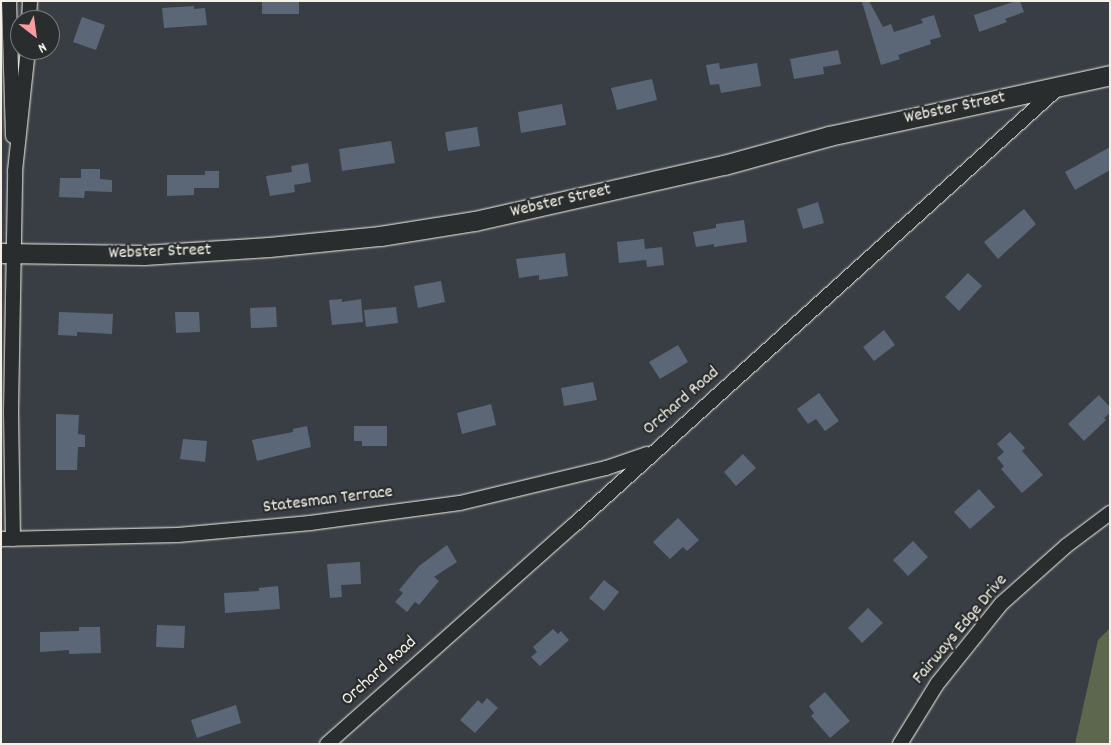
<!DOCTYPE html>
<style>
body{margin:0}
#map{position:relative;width:1111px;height:745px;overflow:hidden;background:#393e44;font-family:Dekko,sans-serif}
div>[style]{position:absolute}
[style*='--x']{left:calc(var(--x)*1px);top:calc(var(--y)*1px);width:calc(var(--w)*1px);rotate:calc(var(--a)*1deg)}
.green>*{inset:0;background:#5d674e}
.building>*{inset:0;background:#5b6677}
.roads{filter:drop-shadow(0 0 1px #f4f1e8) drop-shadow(0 0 1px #f4f1e8)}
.street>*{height:14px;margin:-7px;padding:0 7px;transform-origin:7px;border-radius:7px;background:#2a2d2e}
.secondary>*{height:19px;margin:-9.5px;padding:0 9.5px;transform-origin:9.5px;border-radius:9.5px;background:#2a2d2e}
span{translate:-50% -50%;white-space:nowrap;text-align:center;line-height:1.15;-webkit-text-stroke:4.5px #2a2d2e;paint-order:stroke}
.street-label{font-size:18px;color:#f4f1e8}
.frame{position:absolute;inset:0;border:2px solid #f4f1e8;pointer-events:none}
.north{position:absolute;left:10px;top:10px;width:50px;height:50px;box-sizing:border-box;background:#2a2d2e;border:1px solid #7b7b78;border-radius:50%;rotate:150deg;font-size:14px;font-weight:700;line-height:20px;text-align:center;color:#f4f1e8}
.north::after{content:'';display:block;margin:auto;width:18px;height:22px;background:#ff9aa2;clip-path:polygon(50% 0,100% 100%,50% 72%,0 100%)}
</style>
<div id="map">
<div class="green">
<i style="clip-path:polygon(1110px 628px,1110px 744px,1075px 744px,1098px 640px)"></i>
</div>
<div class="building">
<i style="clip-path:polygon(262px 1px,299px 1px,299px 14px,262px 14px)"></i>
<i style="clip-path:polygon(869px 1px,883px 27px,891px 24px,894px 32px,923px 23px,921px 19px,934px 15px,941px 37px,930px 40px,931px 44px,898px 55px,900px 59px,881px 65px,862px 2px)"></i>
<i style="clip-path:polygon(1016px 1px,1020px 1px,1024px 12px,1005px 19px,1007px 22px,979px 32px,974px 15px)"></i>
<i style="clip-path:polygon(194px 6px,194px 9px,205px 8px,207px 25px,164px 28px,162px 8px)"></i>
<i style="clip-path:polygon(82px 17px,105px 25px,96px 50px,73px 42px)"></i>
<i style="clip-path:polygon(838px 50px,841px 64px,823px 67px,824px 74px,794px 79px,790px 59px)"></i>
<i style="clip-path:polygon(719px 63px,720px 69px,757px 63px,761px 86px,721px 93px,719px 84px,710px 85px,706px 65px)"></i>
<i style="clip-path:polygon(652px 79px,657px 100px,617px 110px,611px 88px)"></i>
<i style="clip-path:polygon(562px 104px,566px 125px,521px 133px,518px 112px)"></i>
<i style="clip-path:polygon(477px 127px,480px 146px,448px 151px,445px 132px)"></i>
<i style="clip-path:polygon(391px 141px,395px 163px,342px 171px,339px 149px)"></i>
<i style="clip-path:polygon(1110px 147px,1110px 170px,1075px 190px,1065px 172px)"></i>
<i style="clip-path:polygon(308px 163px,311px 182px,294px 185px,295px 192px,270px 196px,266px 176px,292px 172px,291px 166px)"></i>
<i style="clip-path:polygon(81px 169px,100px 169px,100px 179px,112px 180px,112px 192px,85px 191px,84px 198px,59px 197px,60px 178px,81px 178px)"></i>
<i style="clip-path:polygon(205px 171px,219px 171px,219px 188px,194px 188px,194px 195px,167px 196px,167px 175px,205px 175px)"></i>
<i style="clip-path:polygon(818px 202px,824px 223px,803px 229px,797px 209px)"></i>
<i style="clip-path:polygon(1024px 209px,1036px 224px,998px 259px,984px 242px)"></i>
<i style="clip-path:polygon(744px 220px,747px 242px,714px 247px,714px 244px,696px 247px,693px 232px,716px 228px,716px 224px)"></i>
<i style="clip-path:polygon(644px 239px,645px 249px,662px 247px,664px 265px,647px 267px,646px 260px,619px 263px,617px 242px)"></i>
<i style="clip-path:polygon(565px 253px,568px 276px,539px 280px,539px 275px,519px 278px,516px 259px)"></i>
<i style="clip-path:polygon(968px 273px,982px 286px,959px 311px,945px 297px)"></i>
<i style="clip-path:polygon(441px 281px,445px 302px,418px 308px,414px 286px)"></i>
<i style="clip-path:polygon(342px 299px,342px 302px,361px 299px,363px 322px,332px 325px,329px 300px)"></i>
<i style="clip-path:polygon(276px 307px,277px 327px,251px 328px,250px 308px)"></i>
<i style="clip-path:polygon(396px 307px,398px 323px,366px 327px,364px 310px)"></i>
<i style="clip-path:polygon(59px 312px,113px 314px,112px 334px,77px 332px,77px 336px,58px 335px)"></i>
<i style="clip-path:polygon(175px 312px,199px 312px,200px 332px,176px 333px)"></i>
<i style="clip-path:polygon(884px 330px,895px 345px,874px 361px,863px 347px)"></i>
<i style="clip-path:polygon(678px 345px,688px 362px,660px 379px,649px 362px)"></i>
<i style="clip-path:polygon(593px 382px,597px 400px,564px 406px,561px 388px)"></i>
<i style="clip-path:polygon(819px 393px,839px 421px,825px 431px,816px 419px,808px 424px,797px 409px)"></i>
<i style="clip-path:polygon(1099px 395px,1110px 407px,1110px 413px,1104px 418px,1106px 420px,1084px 441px,1068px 424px)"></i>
<i style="clip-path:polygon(491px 404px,496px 425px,462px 434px,457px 413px)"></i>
<i style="clip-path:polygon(56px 414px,79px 415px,78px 434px,85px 435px,85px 447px,78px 447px,77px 470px,56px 470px)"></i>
<i style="clip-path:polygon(307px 426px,311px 447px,257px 461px,252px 440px,293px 432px,293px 429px)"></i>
<i style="clip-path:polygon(354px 426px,387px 426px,387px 446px,362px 446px,362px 441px,354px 441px)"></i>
<i style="clip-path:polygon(1010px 432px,1025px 448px,1022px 451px,1043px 475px,1022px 493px,1001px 469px,1004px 466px,997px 458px,1004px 452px,997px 444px)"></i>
<i style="clip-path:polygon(183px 439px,207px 441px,205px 462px,180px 459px)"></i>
<i style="clip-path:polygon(743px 454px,756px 468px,736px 486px,724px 472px)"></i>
<i style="clip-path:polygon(979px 489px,995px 507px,970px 529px,954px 512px)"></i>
<i style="clip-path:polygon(678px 518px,699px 540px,687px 551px,683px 547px,670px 559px,653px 542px)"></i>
<i style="clip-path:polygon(913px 541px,928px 557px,908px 576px,893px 560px)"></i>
<i style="clip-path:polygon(447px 545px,457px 562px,434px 577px,439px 581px,419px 605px,415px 602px,407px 612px,395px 602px,403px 593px,399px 590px,419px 566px)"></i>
<i style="clip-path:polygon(360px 562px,361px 584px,341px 585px,342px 597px,330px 598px,327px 564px)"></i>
<i style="clip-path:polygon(604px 580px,619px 592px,604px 611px,589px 598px)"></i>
<i style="clip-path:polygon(278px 586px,280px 609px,225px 613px,224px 593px,259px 591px,259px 588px)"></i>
<i style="clip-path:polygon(868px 608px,883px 623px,862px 643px,848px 628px)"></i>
<i style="clip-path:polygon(157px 625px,185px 626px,184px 648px,156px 647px)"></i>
<i style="clip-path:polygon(79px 627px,100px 627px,101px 653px,69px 654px,69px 650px,40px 652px,40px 632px,79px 631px)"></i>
<i style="clip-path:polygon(553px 629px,558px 634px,561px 631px,569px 640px,540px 666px,531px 657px,537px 652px,533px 647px)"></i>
<i style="clip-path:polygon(825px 692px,850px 721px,830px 738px,811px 716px,814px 713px,809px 706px)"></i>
<i style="clip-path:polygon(487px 698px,498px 708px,475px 733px,460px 720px,478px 700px,482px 704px)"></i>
<i style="clip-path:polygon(236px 705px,241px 723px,197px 738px,191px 720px)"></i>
</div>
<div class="roads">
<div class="street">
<i style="--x:9;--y:1;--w:135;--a:88.3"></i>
<i style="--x:29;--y:20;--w:19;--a:-87"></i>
<i style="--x:1;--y:539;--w:177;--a:-1.3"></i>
<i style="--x:178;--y:535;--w:133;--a:-5.2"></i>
<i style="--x:310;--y:523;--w:151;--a:-7.6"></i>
<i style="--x:460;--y:503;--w:150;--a:-13.5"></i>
<i style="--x:606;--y:468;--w:43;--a:-18.9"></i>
<i style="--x:13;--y:539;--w:127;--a:-90.9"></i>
<i style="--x:11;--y:412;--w:241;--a:-89"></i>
<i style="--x:15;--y:171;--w:122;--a:-83.9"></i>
<i style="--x:327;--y:744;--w:330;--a:-41.6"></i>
<i style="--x:574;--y:525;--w:654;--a:-42.08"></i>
<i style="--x:900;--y:744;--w:70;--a:-58.3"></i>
<i style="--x:937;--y:684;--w:102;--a:-51.3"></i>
<i style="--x:1001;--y:604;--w:87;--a:-41.7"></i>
<i style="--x:1066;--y:546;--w:55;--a:-36.9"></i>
</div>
<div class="secondary">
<i style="--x:1;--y:253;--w:143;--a:0.8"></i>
<i style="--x:144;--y:255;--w:125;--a:-3.7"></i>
<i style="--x:269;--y:247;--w:112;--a:-5.7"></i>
<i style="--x:380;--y:236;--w:96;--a:-9"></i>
<i style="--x:475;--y:221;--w:255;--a:-12.7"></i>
<i style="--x:724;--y:165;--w:109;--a:-15.4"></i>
<i style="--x:829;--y:136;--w:288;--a:-12.2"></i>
</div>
</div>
<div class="street-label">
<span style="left:955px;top:109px;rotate:-12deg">Webster Street</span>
<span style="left:561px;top:202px;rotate:-13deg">Webster Street</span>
<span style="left:160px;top:253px;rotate:-2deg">Webster Street</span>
<span style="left:682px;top:402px;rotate:-41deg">Orchard Road</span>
<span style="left:328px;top:501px;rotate:-7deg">Statesman Terrace</span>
<span style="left:961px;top:630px;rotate:-50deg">Fairways Edge Drive</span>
<span style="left:380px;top:672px;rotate:-42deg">Orchard Road</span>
</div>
<div class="frame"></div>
<div class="north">N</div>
</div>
